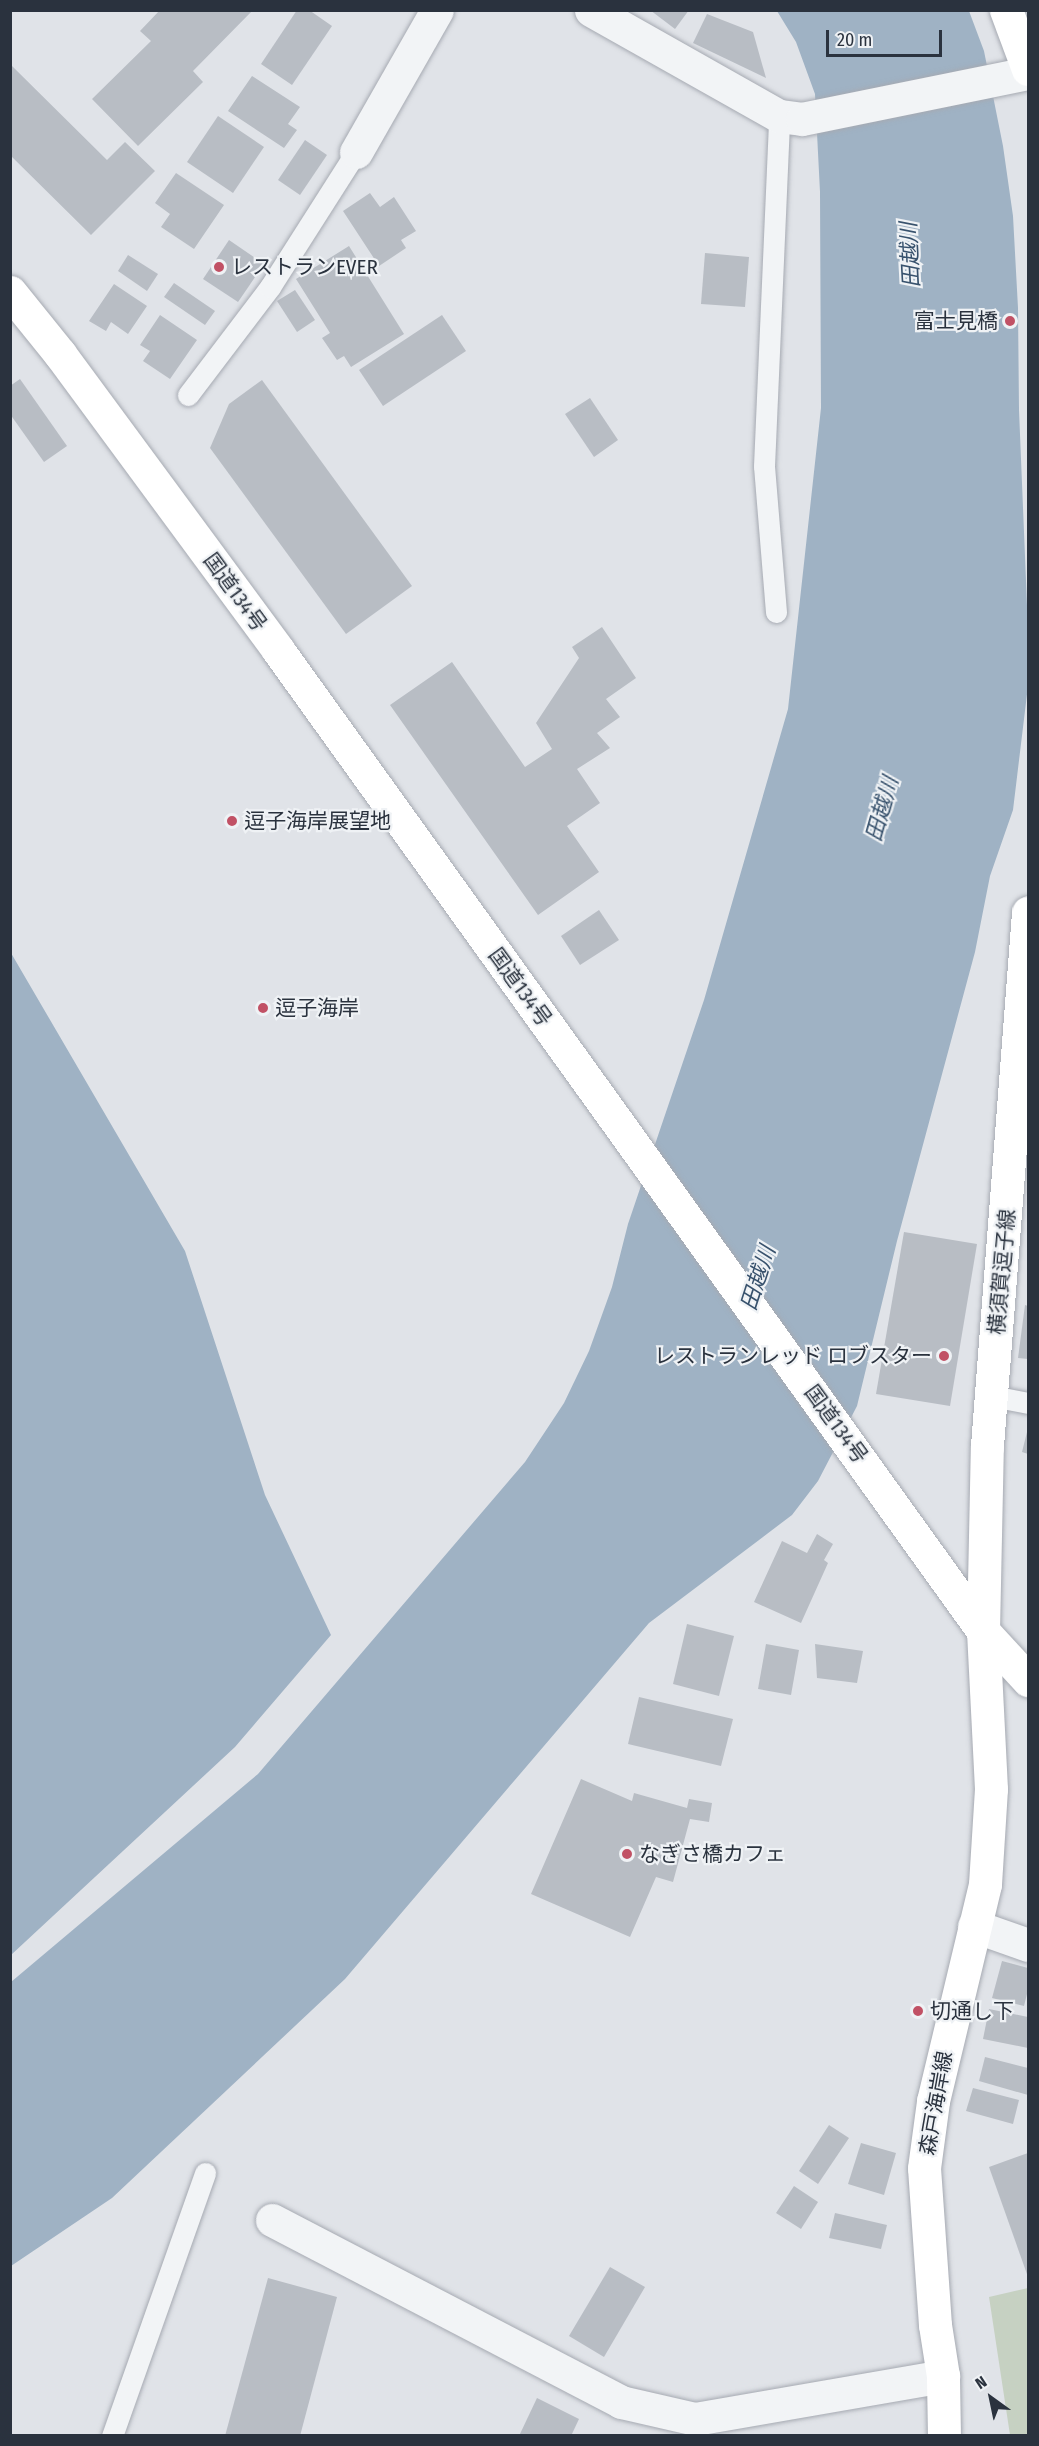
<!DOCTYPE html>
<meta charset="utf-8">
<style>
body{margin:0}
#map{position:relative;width:1039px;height:2446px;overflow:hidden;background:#e0e3e8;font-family:"Fira Sans Condensed","Noto Sans JP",sans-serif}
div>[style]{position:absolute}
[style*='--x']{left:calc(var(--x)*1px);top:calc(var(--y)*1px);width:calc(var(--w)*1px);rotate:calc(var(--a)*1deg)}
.green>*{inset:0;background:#c6d1c2}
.water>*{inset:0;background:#9fb2c4}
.building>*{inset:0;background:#b8bdc4}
.roads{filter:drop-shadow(0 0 2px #a6aab2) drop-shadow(0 0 2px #a6aab2)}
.lane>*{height:21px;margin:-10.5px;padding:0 10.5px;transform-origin:10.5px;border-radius:10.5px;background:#f2f4f6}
.street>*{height:33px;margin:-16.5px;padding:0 16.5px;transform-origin:16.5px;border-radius:16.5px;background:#f2f4f6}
.secondary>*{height:33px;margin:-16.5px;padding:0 16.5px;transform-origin:16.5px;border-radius:16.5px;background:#fff}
.primary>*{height:33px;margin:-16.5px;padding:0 16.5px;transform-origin:16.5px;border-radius:16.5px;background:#fff}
.highway>*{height:33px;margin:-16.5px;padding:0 16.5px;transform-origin:16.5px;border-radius:16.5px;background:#fff}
.dots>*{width:16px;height:16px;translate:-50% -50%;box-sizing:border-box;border:3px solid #eff2f5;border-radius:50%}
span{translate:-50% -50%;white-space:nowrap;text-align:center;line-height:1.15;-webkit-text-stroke:4.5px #eff2f5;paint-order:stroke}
.poi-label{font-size:21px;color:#2a323e}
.left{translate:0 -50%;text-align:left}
.right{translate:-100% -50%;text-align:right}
.street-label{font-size:21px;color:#2a323e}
.water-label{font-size:22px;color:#38526d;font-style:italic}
.frame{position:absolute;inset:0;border:12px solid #2a323e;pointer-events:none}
.north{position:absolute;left:961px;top:2368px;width:60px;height:60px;-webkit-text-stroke:4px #eff2f5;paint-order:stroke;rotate:327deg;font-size:16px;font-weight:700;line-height:24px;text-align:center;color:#2a323e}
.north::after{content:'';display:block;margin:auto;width:21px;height:27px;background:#2a323e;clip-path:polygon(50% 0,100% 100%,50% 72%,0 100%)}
.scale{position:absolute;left:826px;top:30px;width:116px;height:27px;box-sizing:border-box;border:3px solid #2a323e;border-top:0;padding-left:8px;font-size:18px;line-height:21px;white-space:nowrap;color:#2a323e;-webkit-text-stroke:4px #eff2f5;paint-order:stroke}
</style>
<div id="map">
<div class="green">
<i style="clip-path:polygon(1028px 2288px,1028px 2435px,1010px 2435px,989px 2297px)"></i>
</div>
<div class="water">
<i style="clip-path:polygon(777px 11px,969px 11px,984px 51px,1003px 146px,1013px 216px,1018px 308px,1019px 410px,1027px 605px,1028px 686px,1013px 810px,990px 876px,975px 952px,897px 1241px,857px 1406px,818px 1481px,792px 1515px,649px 1623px,345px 1979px,112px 2198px,11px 2266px,11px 1982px,258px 1774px,525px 1462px,564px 1403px,589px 1351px,612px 1287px,628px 1224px,704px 1000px,788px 709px,821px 408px,820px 192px,815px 94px,796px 42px)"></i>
<i style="clip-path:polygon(11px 953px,185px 1251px,265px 1495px,331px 1635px,235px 1747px,11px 1955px)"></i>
</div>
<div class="building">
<i style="clip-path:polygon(160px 10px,253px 10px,193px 71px,203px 82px,138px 146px,92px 99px,151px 41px,140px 31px)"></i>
<i style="clip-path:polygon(297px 10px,309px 10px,332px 26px,292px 85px,261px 64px)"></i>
<i style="clip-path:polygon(650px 10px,689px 10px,675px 29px)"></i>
<i style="clip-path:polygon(707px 14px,753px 32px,766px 78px,693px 43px)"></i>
<i style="clip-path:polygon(12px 66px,107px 160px,125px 142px,155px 171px,91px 235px,10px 155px)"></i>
<i style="clip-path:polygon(252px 76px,300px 107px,288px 124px,297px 130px,284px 148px,228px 111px)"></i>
<i style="clip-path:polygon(218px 116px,264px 147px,233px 193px,187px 162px)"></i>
<i style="clip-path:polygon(305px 140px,327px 155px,300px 195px,278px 180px)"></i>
<i style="clip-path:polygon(176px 173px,224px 205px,194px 249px,161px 227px,170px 214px,155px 203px)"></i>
<i style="clip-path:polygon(370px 193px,380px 207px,394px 197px,416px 231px,401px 240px,406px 248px,379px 266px,343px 211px)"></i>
<i style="clip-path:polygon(229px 240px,264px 264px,238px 302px,203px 279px)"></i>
<i style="clip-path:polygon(349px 246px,404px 334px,351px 367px,344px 356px,337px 360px,322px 338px,330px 333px,296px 279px)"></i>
<i style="clip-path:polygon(705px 253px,749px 257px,745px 307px,701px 304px)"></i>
<i style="clip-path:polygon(128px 255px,158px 274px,147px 291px,118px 271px)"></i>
<i style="clip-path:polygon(174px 283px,215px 311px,205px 325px,164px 297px)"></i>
<i style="clip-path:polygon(114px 284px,147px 306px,128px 334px,111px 322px,106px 331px,89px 321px)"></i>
<i style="clip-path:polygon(295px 290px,315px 320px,297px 332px,277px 301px)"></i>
<i style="clip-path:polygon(160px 315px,197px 340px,170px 379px,143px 361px,150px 351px,140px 345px)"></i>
<i style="clip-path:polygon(442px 315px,466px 351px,383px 406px,359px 370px)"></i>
<i style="clip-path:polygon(20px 379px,67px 446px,44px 462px,10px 414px,10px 386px)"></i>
<i style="clip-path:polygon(262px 380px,412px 586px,346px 634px,210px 448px,229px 404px)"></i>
<i style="clip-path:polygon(590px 398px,618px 440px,594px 457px,565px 414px)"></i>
<i style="clip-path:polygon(602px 627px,636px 678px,606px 699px,620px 717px,597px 733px,610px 748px,577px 769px,600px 803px,567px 826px,599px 872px,538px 915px,390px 705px,452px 662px,525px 767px,552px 749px,536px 723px,579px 658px,572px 647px)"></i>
<i style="clip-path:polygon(599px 910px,619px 940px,580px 965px,561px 936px)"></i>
<i style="clip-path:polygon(904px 1232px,977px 1244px,950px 1406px,876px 1394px)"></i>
<i style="clip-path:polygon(1025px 1305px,1028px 1306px,1028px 1359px,1018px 1358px)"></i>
<i style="clip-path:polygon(1028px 1428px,1028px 1454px,1022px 1452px)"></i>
<i style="clip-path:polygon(817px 1534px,833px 1544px,824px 1560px,828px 1563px,801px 1623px,754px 1602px,782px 1541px,807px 1553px)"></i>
<i style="clip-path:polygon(687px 1624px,734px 1636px,719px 1696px,673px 1684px)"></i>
<i style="clip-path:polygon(766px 1644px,799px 1650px,791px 1695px,758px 1689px)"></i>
<i style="clip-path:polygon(815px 1644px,863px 1651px,857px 1683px,817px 1678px)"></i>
<i style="clip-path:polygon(639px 1697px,733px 1719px,721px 1766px,628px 1744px)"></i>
<i style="clip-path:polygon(581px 1779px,632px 1801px,634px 1793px,687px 1808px,689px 1799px,712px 1803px,709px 1822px,690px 1819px,673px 1882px,656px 1877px,630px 1937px,531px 1894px)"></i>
<i style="clip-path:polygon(1002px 1961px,1028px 1968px,1028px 1990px,1024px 2006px,992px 1998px)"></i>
<i style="clip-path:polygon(989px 2009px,1028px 2017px,1028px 2048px,983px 2039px)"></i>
<i style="clip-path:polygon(985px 2057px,1028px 2068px,1028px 2095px,979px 2081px)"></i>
<i style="clip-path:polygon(973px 2088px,1019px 2100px,1013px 2124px,966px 2111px)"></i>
<i style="clip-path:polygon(829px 2125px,849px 2138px,818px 2184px,799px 2171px)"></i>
<i style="clip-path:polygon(861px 2143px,896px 2153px,884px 2195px,848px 2184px)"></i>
<i style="clip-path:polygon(1028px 2153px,1028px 2277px,989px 2167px)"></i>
<i style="clip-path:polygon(794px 2186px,818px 2202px,801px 2229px,776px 2213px)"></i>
<i style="clip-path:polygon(835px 2213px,887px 2225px,881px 2249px,829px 2238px)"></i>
<i style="clip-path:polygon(610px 2267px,645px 2287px,604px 2357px,569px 2336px)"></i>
<i style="clip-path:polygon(268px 2278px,337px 2297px,300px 2436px,225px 2436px)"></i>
<i style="clip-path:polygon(537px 2398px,579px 2419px,571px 2436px,519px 2436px)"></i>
</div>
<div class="roads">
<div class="lane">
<i style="--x:188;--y:395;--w:136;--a:-52.8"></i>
<i style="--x:270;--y:287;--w:160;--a:-57.5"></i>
<i style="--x:776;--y:612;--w:146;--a:-94.7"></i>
<i style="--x:764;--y:466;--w:350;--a:-87.5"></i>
<i style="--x:992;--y:1396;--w:37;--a:11"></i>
<i style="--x:112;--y:2436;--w:279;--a:-70.5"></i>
</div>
<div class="street">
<i style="--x:591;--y:10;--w:216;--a:29.4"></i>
<i style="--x:779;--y:116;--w:23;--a:7"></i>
<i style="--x:802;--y:119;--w:231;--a:-11.5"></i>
<i style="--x:356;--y:152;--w:163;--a:-60.3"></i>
<i style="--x:974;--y:1926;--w:57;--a:19.4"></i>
<i style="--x:272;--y:2220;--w:394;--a:27.5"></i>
<i style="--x:621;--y:2402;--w:76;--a:12.9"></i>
<i style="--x:695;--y:2419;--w:252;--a:-9.8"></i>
</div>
<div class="secondary">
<i style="--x:944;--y:2436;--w:60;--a:-91"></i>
<i style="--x:943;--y:2376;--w:52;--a:-98.9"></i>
<i style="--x:935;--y:2325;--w:157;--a:-94"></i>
<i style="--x:924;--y:2168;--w:68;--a:-82.3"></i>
<i style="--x:933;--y:2101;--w:223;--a:-76.5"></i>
<i style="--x:985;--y:1884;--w:95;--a:-86.4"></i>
<i style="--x:991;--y:1789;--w:158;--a:-92.9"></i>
</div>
<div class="primary">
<i style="--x:1006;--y:10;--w:63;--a:69.6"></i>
<i style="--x:983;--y:1631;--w:185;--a:-88.8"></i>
<i style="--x:987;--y:1446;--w:535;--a:-85.6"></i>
</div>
<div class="highway">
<i style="--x:10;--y:292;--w:80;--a:51.1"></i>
<i style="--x:60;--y:354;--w:368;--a:53.6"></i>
<i style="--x:278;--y:650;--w:1208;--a:54.3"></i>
<i style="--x:983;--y:1631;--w:67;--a:47.4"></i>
</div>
</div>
<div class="dots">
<i style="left:219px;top:267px;background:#c15165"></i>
<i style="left:1010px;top:321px;background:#c15165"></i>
<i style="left:232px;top:821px;background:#c15165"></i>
<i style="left:263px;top:1008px;background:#c15165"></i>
<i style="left:944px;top:1356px;background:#c15165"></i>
<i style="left:627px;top:1854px;background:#c15165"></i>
<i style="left:918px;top:2011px;background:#c15165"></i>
</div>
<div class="poi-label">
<span class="left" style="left:231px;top:267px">レストランEVER</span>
<span class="right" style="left:998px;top:321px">富士見橋</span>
<span class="left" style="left:244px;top:821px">逗子海岸展望地</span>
<span class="left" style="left:275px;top:1008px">逗子海岸</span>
<span class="right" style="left:932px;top:1356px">レストランレッド ロブスター</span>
<span class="left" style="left:639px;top:1854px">なぎさ橋カフェ</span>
<span class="left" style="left:930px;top:2011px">切通し下</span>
</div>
<div class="street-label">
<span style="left:235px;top:592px;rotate:54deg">国道134号</span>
<span style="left:520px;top:987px;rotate:54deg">国道134号</span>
<span style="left:1002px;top:1272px;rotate:-85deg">横須賀逗子線</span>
<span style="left:836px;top:1424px;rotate:54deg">国道134号</span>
<span style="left:936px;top:2103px;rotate:-80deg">森戸海岸線</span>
</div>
<div class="water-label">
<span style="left:910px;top:255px;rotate:-93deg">田越川</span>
<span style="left:882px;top:809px;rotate:-74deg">田越川</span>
<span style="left:758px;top:1278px;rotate:-72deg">田越川</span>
</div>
<div class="frame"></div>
<div class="north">N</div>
<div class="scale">20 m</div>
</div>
